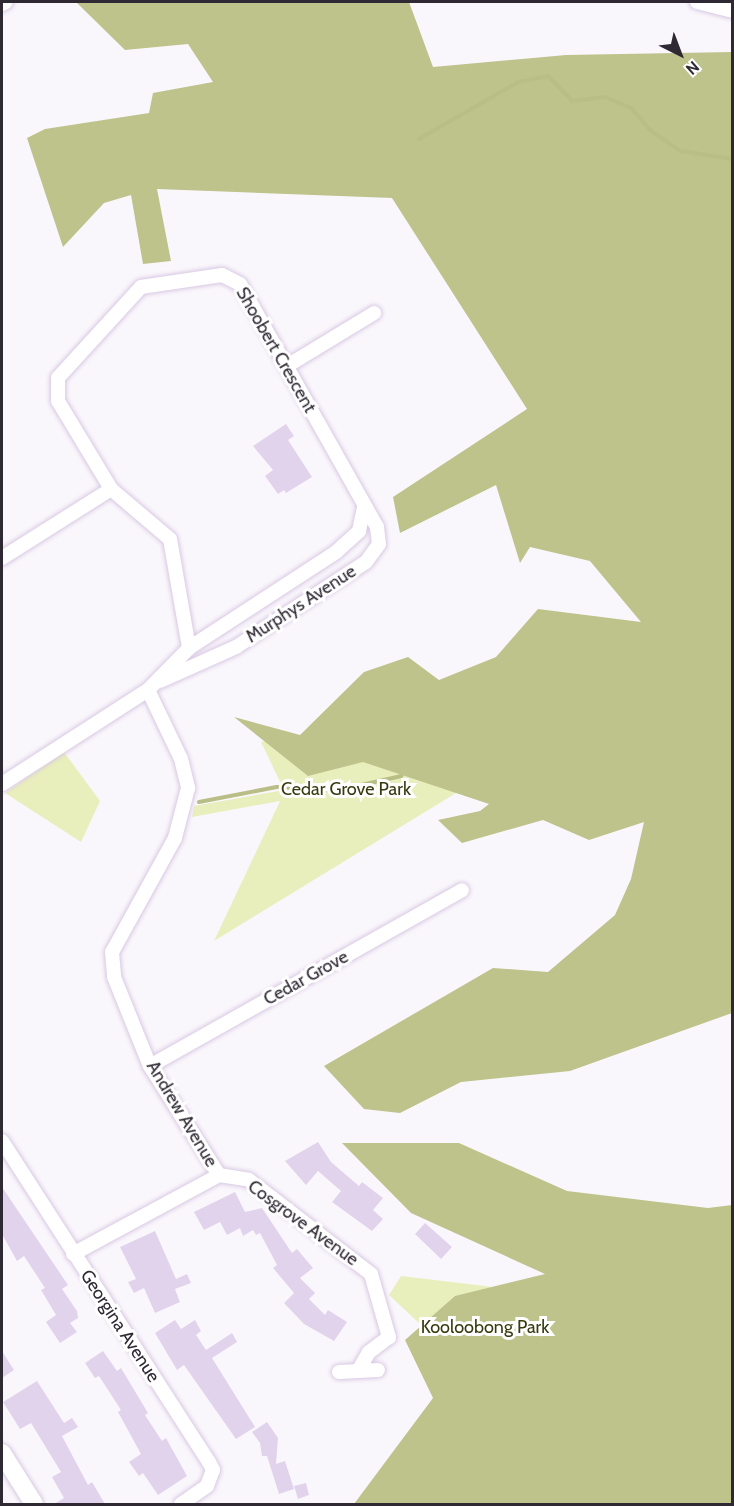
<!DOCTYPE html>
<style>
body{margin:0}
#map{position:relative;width:734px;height:1506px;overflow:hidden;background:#faf7fc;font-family:Cabin,sans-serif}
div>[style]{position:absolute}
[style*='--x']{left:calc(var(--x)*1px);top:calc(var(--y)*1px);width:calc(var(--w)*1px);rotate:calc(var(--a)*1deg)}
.green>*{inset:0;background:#e9efbc}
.forest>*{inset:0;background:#bdc38b}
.stream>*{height:4px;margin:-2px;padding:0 2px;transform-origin:2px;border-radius:2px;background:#b8be86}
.building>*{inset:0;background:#e2d3ec}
.roads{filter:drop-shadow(0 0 2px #d9c9e3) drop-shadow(0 0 2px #d9c9e3)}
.minor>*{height:14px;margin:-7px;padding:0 7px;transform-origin:7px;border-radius:7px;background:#fff}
.major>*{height:18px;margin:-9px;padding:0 9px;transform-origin:9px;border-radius:9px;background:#fff}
span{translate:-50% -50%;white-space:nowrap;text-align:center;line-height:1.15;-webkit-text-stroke:6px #fff;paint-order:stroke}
.street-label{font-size:18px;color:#2f2933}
.park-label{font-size:18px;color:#383b0f}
.frame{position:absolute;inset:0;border:3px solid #2f2933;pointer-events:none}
.north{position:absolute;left:650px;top:24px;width:60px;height:60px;-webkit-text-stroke:4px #fff;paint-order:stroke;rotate:138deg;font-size:16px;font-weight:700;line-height:24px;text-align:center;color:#2f2933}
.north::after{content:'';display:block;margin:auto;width:21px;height:27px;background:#2f2933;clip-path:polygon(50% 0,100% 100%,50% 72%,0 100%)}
</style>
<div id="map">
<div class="green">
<i style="clip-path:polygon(417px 714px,461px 790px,214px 941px,280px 801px,192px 817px,194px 806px,284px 790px,261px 742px)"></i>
<i style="clip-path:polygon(64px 752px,100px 801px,81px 842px,5px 793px)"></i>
<i style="clip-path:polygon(401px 1276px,485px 1286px,613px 1302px,481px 1381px,389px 1295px)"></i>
</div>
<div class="forest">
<i style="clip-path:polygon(76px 2px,409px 2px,433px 67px,566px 55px,732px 52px,732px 1013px,570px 1071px,461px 1082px,400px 1113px,364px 1109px,324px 1066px,493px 968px,548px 972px,615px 915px,631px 879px,644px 822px,589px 840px,543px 820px,462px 843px,438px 820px,480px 811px,489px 804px,363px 762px,308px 776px,234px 717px,300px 735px,364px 672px,408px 657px,439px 680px,496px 657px,538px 609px,641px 622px,590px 561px,530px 547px,520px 563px,496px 485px,400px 533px,393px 497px,527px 409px,392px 198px,157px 189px,171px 261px,143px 264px,131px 195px,104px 203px,63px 247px,27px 138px,45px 129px,149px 113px,153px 93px,213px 82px,188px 44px,125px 50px)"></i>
<i style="clip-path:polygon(342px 1143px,459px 1143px,567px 1191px,708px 1208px,732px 1205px,732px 1504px,354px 1504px,433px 1398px,405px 1340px,455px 1296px,545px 1274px,411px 1213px)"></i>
</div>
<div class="stream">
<i style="--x:419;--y:139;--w:114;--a:-29.9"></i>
<i style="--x:518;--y:82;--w:31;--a:-11"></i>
<i style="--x:548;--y:76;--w:35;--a:46"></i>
<i style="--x:572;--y:101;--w:33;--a:-7"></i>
<i style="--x:605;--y:97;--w:28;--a:23"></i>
<i style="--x:631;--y:108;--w:30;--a:49"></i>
<i style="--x:651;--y:131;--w:36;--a:34"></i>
<i style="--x:681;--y:151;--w:52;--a:8.9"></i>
<i style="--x:199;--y:802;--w:79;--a:-10.9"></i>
<i style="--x:277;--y:787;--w:62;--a:2.8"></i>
<i style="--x:339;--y:790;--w:64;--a:-12.7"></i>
</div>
<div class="building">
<i style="clip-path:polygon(286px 424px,294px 436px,288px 440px,312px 477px,286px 493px,284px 490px,278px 494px,265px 476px,273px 470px,253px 446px)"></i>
<i style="clip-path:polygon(318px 1142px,331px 1162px,359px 1186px,362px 1182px,383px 1198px,373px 1210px,383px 1219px,372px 1231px,332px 1202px,341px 1191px,318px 1171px,306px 1185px,285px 1161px)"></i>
<i style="clip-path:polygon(2px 1187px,68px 1285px,62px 1289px,77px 1311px,78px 1318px,70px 1323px,77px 1332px,60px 1343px,46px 1322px,56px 1315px,41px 1290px,45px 1288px,24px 1256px,17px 1261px,2px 1234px)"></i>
<i style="clip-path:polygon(235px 1192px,245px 1212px,262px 1208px,292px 1253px,297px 1249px,313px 1268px,300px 1278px,315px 1293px,309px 1299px,325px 1315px,328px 1310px,347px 1322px,334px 1341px,304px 1324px,284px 1303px,294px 1293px,273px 1268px,277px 1265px,260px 1233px,256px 1235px,253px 1230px,243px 1236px,240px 1228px,227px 1235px,220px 1222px,204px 1230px,194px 1212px)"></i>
<i style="clip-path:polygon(425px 1223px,452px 1247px,441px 1259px,415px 1234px)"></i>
<i style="clip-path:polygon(155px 1231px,176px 1279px,187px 1274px,191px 1283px,175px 1289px,180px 1302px,155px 1313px,144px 1288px,134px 1293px,128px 1282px,136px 1279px,120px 1247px)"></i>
<i style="clip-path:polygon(175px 1320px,181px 1329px,195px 1320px,201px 1331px,196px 1335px,206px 1350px,232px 1333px,237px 1342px,212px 1358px,255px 1427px,236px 1439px,184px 1365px,177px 1370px,155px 1333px)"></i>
<i style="clip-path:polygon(2px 1351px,14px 1370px,2px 1378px)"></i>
<i style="clip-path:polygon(103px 1351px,117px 1371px,121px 1368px,148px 1413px,145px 1415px,162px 1441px,166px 1438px,187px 1476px,158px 1495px,143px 1473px,139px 1476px,129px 1462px,141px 1454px,118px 1412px,121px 1410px,99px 1376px,95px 1378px,85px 1363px)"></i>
<i style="clip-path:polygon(37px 1381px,64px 1423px,72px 1418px,78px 1427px,62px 1436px,88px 1485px,92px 1482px,105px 1504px,54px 1504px,64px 1498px,52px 1477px,61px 1472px,31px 1423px,20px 1429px,3px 1402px)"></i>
<i style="clip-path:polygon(267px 1422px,278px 1438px,276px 1464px,285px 1461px,294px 1489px,279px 1494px,267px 1456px,262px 1456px,260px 1443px,252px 1432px)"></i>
<i style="clip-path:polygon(306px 1483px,309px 1495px,298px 1499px,294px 1486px)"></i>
</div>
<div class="roads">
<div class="minor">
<i style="--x:697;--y:2;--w:36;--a:14"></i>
<i style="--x:2;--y:4;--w:4;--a:-27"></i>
<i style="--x:287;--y:366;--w:102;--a:-31.3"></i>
<i style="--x:2;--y:558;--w:129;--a:-32.3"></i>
<i style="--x:160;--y:681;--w:83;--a:-24.1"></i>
<i style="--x:236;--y:647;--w:155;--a:-33.2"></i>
<i style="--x:366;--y:562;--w:22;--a:-54"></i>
<i style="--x:379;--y:544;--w:17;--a:-97"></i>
<i style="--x:377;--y:527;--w:279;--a:-119.4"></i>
<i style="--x:240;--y:284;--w:20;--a:-153"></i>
<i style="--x:222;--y:275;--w:82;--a:171.6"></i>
<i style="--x:141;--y:287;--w:123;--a:132.4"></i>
<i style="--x:58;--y:378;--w:23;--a:90"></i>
<i style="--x:58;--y:401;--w:103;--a:58.9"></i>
<i style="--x:111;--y:489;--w:77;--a:40.3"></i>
<i style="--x:170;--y:539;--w:111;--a:80.1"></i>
<i style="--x:148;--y:690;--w:76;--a:64.4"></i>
<i style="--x:181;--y:759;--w:30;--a:76"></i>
<i style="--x:188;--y:788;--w:52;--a:104.6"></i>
<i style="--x:175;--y:838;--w:130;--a:118.9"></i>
<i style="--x:112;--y:952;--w:25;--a:85"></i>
<i style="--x:114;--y:977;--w:96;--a:68"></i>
<i style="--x:150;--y:1066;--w:129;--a:57.7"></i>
<i style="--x:2;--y:784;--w:174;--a:-32.8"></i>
<i style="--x:148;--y:690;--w:59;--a:-45.7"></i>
<i style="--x:189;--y:648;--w:176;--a:-33.1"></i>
<i style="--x:336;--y:552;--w:31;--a:-42"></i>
<i style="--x:359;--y:531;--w:24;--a:-78"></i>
<i style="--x:150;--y:1066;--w:358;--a:-29.4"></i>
<i style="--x:2;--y:1141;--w:382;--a:57.2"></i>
<i style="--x:209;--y:1462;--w:9;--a:63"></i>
<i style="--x:213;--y:1470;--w:17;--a:111"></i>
<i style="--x:207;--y:1486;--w:32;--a:145"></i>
<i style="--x:73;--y:1254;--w:166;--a:-28.4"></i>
<i style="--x:219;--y:1175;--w:30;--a:9"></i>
<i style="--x:249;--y:1180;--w:154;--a:37.6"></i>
<i style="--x:371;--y:1274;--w:66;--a:74.1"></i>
<i style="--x:389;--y:1337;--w:25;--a:143"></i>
<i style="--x:369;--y:1352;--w:22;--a:120"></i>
<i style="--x:339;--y:1372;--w:39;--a:-3"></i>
</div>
<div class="major">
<i style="--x:2;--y:1453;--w:60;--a:57.9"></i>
</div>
</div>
<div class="street-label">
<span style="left:276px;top:350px;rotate:60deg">Shoobert Crescent</span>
<span style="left:301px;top:604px;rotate:-33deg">Murphys Avenue</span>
<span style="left:306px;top:978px;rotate:-29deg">Cedar Grove</span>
<span style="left:182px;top:1114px;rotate:59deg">Andrew Avenue</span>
<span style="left:303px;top:1223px;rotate:36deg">Cosgrove Avenue</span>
<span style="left:120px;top:1326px;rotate:57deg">Georgina Avenue</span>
</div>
<div class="park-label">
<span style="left:346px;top:789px">Cedar Grove Park</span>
<span style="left:485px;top:1327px">Kooloobong Park</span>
</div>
<div class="frame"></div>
<div class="north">N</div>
</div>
